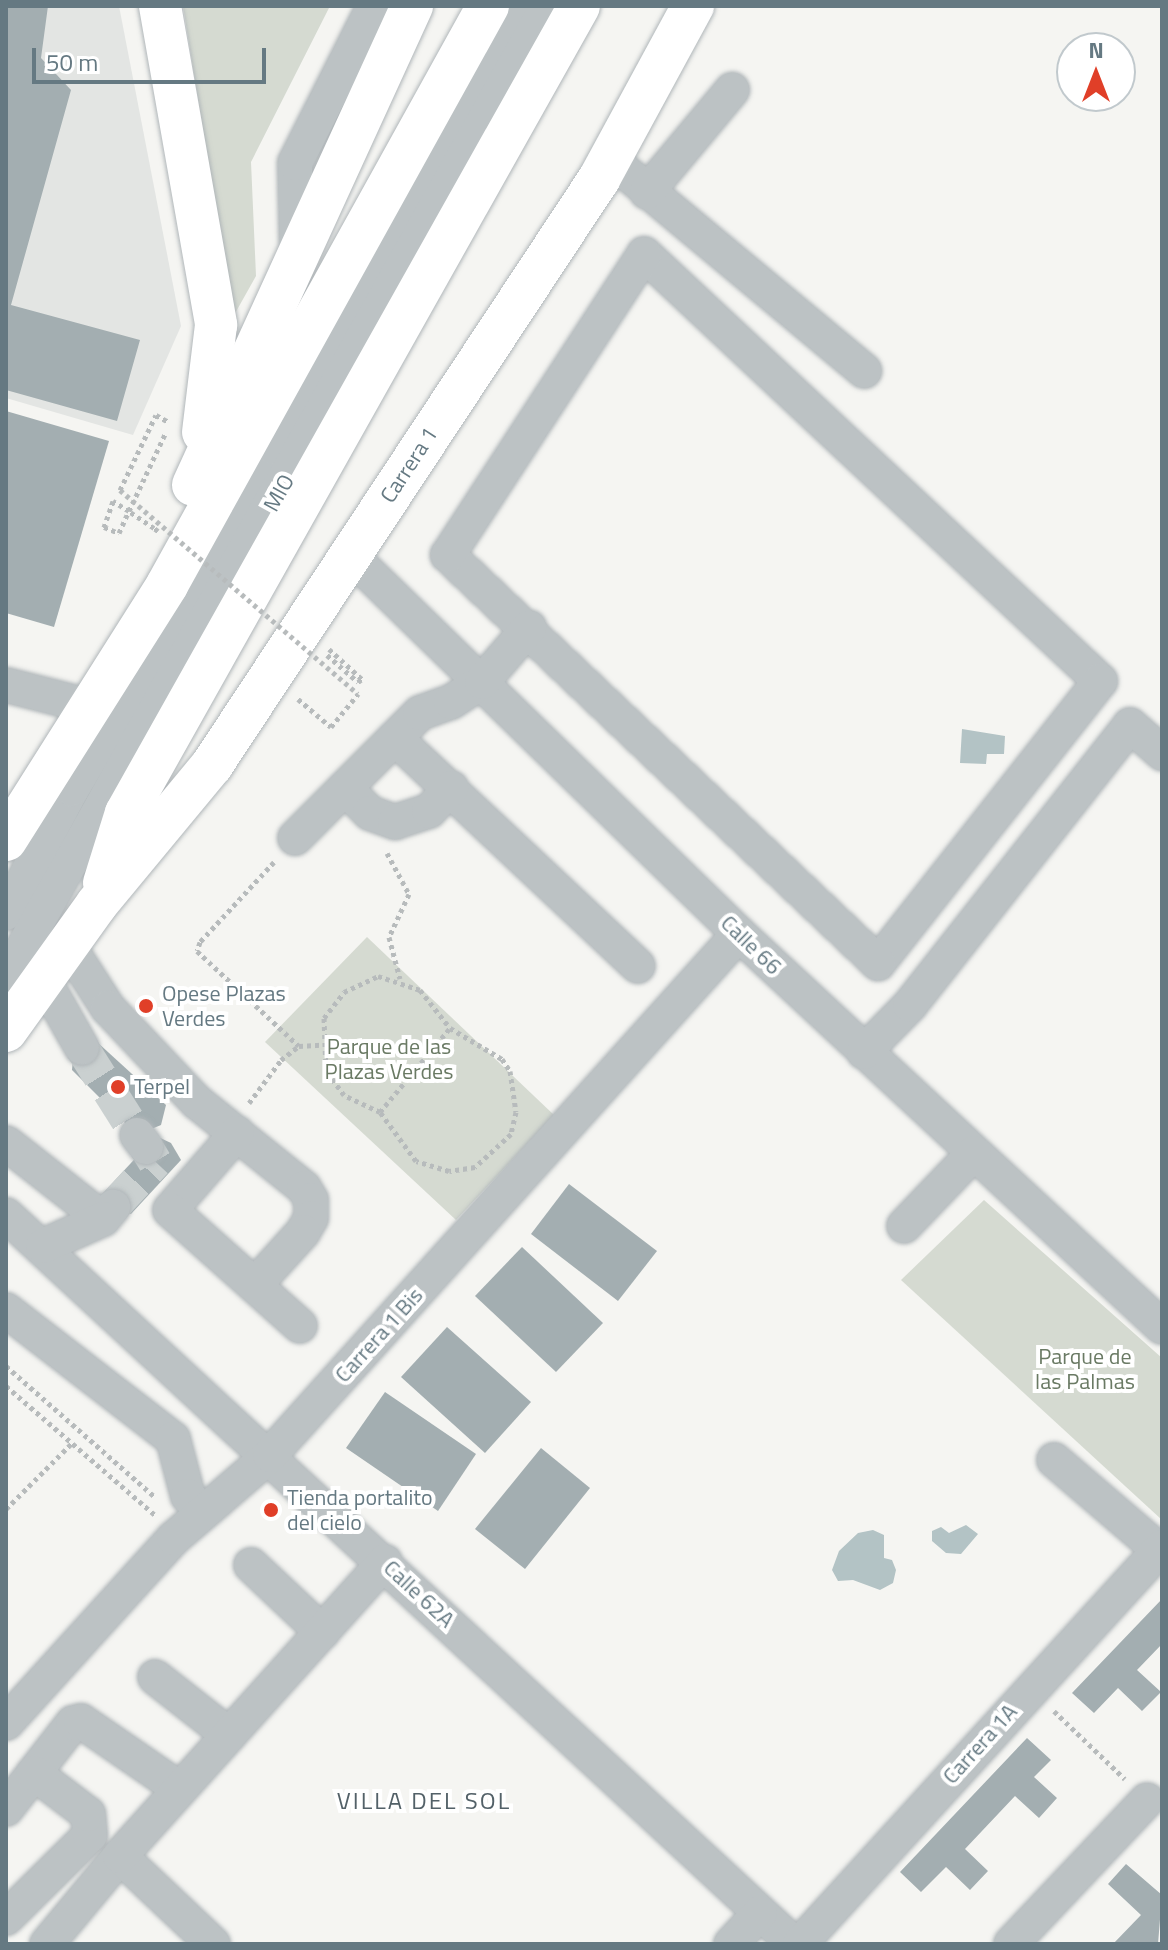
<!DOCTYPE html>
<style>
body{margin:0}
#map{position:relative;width:1168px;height:1950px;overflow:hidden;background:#f5f5f2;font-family:"Titillium Web",sans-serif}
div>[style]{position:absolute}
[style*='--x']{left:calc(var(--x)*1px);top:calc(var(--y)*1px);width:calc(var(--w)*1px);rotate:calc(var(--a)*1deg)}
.built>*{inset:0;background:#e3e5e3}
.green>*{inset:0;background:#d5dad1}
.water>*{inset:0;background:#b3c3c5}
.building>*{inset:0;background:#a3aeb1}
.minor-tunnel>*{height:34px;margin-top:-17px;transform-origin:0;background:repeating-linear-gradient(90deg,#cad0d0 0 34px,transparent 0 51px)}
.path>*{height:5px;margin-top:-2.5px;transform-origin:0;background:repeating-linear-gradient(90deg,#b7bbbc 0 4px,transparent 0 8px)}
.roads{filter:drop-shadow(0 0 2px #b0b6b9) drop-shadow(0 0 2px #b0b6b9)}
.minor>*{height:34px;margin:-17px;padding:0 17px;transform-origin:17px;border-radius:17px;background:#bcc2c4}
.major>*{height:42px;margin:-21px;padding:0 21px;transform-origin:21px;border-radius:21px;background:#fff}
.path-bridge>*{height:5px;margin-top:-2.5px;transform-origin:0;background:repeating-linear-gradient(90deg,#b7bbbc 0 4px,transparent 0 8px)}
.dots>*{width:22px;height:22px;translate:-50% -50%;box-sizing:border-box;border:4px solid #fff;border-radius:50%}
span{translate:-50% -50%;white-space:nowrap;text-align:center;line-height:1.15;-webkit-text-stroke:8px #fff;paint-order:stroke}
.street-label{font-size:22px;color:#657982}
.poi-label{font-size:22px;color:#657982}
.left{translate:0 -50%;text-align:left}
.park-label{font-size:22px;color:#6a7a64}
.neighbourhood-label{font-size:24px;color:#536168;letter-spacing:2px}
.frame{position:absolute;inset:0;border:8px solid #657982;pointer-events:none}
.north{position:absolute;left:1056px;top:32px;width:80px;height:80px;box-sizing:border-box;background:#fff;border:2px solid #c1c9cd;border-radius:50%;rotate:0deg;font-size:22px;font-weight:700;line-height:32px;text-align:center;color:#657982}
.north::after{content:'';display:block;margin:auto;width:28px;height:36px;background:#e03f28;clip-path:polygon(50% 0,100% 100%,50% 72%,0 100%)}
.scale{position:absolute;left:32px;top:48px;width:234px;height:36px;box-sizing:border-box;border:4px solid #657982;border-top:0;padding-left:10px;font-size:24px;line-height:28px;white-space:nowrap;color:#657982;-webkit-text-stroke:6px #fff;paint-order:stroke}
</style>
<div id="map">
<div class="built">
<i style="clip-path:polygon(6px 6px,119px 6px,181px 326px,133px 435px,6px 398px)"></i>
</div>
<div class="green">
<i style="clip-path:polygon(183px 6px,330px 6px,251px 162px,256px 276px,233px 317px)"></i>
<i style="clip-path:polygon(367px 937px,554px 1115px,456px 1220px,265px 1042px)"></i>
<i style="clip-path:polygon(984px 1200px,1162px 1358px,1162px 1520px,901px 1280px)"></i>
</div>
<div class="water">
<i style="clip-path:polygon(962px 729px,1005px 736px,1004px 754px,987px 754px,986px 764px,960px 763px)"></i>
<i style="clip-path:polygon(966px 1525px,978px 1534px,961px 1554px,946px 1553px,932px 1541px,932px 1531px,941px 1527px,949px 1533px)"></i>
<i style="clip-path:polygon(873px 1530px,884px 1535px,884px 1558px,892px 1560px,896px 1570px,893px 1583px,880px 1590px,853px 1580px,838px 1581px,832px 1570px,839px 1551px,858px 1533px)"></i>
</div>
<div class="building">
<i style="clip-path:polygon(6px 6px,48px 6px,41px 58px,71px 90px,11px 305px,140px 340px,117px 421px,6px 390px)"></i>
<i style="clip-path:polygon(6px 411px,109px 441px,54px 627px,6px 613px)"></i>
<i style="clip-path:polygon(97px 1042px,166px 1105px,161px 1125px,137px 1135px,72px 1070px,73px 1059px,87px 1044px)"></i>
<i style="clip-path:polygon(156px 1136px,171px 1143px,181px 1160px,131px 1214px,121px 1212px,105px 1191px)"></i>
<i style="clip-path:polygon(569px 1184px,657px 1251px,618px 1301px,531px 1234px)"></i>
<i style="clip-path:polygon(522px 1247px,603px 1323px,556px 1372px,475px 1296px)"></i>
<i style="clip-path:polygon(447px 1327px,531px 1402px,485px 1453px,401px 1377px)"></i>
<i style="clip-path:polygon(385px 1392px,476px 1454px,438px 1511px,346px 1448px)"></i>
<i style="clip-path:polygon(541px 1448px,590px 1488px,525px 1569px,475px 1529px)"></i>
<i style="clip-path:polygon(1162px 1599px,1162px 1644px,1137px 1670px,1161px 1692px,1142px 1711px,1118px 1688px,1094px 1713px,1072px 1693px)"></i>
<i style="clip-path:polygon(1027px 1738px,1051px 1760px,1034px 1777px,1057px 1798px,1039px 1818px,1015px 1796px,965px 1849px,988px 1871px,970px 1890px,946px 1867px,921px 1892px,900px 1872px)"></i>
<i style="clip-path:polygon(1126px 1864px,1162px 1895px,1158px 1944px,1113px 1944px,1141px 1915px,1108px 1884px)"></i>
</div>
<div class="minor-tunnel">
<i style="--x:82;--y:1048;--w:103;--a:57.7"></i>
<i style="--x:113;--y:1207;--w:62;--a:-47"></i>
<i style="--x:155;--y:1162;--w:17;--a:-121"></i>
</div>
<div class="path">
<i style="--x:120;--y:490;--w:83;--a:-64.4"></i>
<i style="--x:156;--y:415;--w:13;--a:29"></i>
<i style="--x:158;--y:531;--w:5;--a:-143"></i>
<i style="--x:154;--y:528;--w:30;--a:-146"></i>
<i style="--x:129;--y:511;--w:19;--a:-148"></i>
<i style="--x:113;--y:501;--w:28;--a:109"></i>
<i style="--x:104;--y:527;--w:16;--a:22"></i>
<i style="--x:119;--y:533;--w:24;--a:-66"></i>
<i style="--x:129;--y:511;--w:87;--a:-64.9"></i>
<i style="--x:329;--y:649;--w:45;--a:42.3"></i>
<i style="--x:327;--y:655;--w:41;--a:41.1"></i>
<i style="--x:358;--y:682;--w:5;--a:-37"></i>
<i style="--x:298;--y:699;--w:43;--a:40.3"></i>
<i style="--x:331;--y:727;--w:43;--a:-50.7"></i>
<i style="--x:387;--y:853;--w:47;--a:61.8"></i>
<i style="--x:409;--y:894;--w:47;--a:114.9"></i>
<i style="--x:389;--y:937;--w:43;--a:75.3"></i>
<i style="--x:274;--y:862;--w:109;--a:132.8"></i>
<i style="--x:200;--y:942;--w:9;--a:108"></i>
<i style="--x:197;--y:951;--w:139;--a:43"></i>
<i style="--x:378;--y:976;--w:44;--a:18.4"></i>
<i style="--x:420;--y:990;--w:48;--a:51.7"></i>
<i style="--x:450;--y:1028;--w:61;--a:30.8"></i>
<i style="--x:502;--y:1059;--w:14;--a:56"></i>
<i style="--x:510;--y:1071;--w:41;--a:81.7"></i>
<i style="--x:516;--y:1112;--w:23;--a:103"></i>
<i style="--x:511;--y:1134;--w:49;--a:137.5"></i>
<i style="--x:475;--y:1167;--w:26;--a:171"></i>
<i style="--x:449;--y:1171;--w:34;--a:-163"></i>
<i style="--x:416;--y:1161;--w:61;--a:-126.3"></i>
<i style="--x:380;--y:1112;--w:40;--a:-155"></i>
<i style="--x:344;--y:1095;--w:31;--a:-126"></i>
<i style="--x:326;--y:1070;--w:52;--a:-92.2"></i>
<i style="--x:324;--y:1018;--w:33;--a:-52"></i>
<i style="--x:344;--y:992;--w:38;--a:-25"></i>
<i style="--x:249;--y:1103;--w:54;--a:-53.3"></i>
<i style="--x:281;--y:1060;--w:23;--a:-38"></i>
<i style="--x:299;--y:1046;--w:22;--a:-3"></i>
<i style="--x:380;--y:1112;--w:109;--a:-50.2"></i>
<i style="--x:6;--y:1366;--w:197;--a:41.3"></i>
<i style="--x:6;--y:1386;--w:197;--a:40.9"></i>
<i style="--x:6;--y:1509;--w:93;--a:-45"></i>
<i style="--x:1054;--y:1711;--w:98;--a:43.8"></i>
</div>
<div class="roads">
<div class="minor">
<i style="--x:610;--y:159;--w:331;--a:39.8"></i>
<i style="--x:647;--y:192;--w:133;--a:-50.2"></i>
<i style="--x:297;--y:254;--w:91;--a:-91.3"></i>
<i style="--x:295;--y:163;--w:176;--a:-63.3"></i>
<i style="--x:644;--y:254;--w:625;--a:43.12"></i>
<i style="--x:1100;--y:681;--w:359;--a:128.2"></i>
<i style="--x:878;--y:963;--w:593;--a:-136.5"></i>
<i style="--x:448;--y:555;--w:359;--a:-56.9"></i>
<i style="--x:350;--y:555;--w:543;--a:44.25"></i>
<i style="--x:739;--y:934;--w:577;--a:42.89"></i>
<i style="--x:6;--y:685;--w:89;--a:14.3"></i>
<i style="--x:395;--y:738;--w:333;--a:43.2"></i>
<i style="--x:345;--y:788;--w:35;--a:45"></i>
<i style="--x:370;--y:813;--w:27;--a:20"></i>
<i style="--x:395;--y:822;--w:36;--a:-18"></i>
<i style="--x:429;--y:811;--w:32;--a:-46"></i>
<i style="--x:295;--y:838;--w:177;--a:-45"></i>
<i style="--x:420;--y:713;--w:33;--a:-20"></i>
<i style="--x:451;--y:702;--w:37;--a:-33"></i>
<i style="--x:482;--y:682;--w:72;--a:-49"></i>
<i style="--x:6;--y:913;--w:140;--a:-62"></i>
<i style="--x:72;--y:789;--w:397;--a:-59.2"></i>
<i style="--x:275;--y:448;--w:504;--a:-61.2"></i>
<i style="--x:67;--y:944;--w:76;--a:57.4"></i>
<i style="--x:108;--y:1008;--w:129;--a:46.6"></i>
<i style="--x:197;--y:1102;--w:137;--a:38.8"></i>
<i style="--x:304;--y:1188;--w:14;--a:60"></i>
<i style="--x:311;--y:1200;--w:18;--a:90"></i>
<i style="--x:311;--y:1218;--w:16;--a:120"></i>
<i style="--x:303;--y:1232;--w:72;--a:132.2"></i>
<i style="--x:6;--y:978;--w:1113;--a:-60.86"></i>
<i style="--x:43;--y:979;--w:79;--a:60.5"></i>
<i style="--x:864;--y:1052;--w:66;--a:-45.6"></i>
<i style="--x:910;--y:1005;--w:356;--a:-51.8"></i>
<i style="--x:1130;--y:725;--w:43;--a:41.2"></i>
<i style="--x:237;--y:1133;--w:102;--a:131"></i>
<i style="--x:170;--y:1210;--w:174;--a:41.7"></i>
<i style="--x:137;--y:1135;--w:15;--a:53"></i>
<i style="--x:6;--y:1143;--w:123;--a:38.1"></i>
<i style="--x:103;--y:1219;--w:16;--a:-50"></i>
<i style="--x:6;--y:1215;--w:1073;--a:42.77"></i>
<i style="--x:904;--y:1226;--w:101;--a:-46.2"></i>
<i style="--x:43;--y:1246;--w:66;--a:-24.2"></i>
<i style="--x:6;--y:1310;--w:211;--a:37.7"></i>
<i style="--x:173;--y:1439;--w:59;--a:75.3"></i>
<i style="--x:188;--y:1496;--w:21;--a:47"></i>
<i style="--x:1054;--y:1460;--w:138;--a:40.6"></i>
<i style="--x:251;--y:1565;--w:98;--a:43.3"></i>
<i style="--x:155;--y:1677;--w:94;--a:38.1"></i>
<i style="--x:6;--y:1723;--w:250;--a:-47.8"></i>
<i style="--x:174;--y:1538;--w:127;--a:-40.8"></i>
<i style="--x:270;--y:1455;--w:701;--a:-48.01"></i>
<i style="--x:6;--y:1809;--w:109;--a:-52.1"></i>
<i style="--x:73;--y:1723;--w:8;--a:-14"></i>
<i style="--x:81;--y:1721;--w:120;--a:34.5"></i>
<i style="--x:6;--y:1918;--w:118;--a:-44.7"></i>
<i style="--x:90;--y:1835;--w:21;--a:-95"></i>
<i style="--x:88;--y:1814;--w:68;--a:-142.8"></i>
<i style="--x:47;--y:1944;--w:114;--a:-50.3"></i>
<i style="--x:213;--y:1944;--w:128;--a:-136.6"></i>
<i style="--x:120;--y:1856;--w:396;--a:-48"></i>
<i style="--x:731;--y:1944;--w:42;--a:-46.9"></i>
<i style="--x:800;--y:1944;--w:537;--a:-47.64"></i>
<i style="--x:1011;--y:1944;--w:198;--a:-46.6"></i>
</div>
<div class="major">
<i style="--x:160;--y:6;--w:324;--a:80"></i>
<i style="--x:216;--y:325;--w:108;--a:96.9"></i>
<i style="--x:193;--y:485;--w:527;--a:-65.43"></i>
<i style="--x:6;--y:840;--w:302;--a:-57.7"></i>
<i style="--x:167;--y:585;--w:662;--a:-61"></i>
<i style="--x:104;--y:883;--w:73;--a:-72.6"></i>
<i style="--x:126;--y:813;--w:925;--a:-60.69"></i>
<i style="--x:6;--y:1031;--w:156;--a:-54.4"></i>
<i style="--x:97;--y:904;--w:180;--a:-50.4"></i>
<i style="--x:212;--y:765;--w:702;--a:-56.56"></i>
<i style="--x:599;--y:179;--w:197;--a:-61.5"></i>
</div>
</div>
<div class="path-bridge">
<i style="--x:120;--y:490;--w:313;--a:40.6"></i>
</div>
<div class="dots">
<i style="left:146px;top:1006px;background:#e03f28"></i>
<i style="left:118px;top:1087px;background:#e03f28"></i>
<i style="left:271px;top:1510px;background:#e03f28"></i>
</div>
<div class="street-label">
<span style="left:409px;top:465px;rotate:-57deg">Carrera 1</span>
<span style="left:279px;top:493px;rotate:-61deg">MIO</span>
<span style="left:751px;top:945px;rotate:44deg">Calle 66</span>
<span style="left:379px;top:1335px;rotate:-48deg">Carrera 1 Bis</span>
<span style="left:419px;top:1594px;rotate:43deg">Calle 62A</span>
<span style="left:980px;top:1744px;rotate:-48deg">Carrera 1A</span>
</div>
<div class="poi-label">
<span class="left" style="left:162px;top:1006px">Opese Plazas<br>Verdes</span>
<span class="left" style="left:134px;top:1087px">Terpel</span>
<span class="left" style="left:287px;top:1510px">Tienda portalito<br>del cielo</span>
</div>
<div class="park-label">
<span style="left:389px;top:1059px">Parque de las<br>Plazas Verdes</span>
<span style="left:1085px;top:1369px">Parque de<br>las Palmas</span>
</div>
<div class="neighbourhood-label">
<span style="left:424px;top:1801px">VILLA DEL SOL</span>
</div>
<div class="frame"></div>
<div class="north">N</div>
<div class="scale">50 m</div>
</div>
